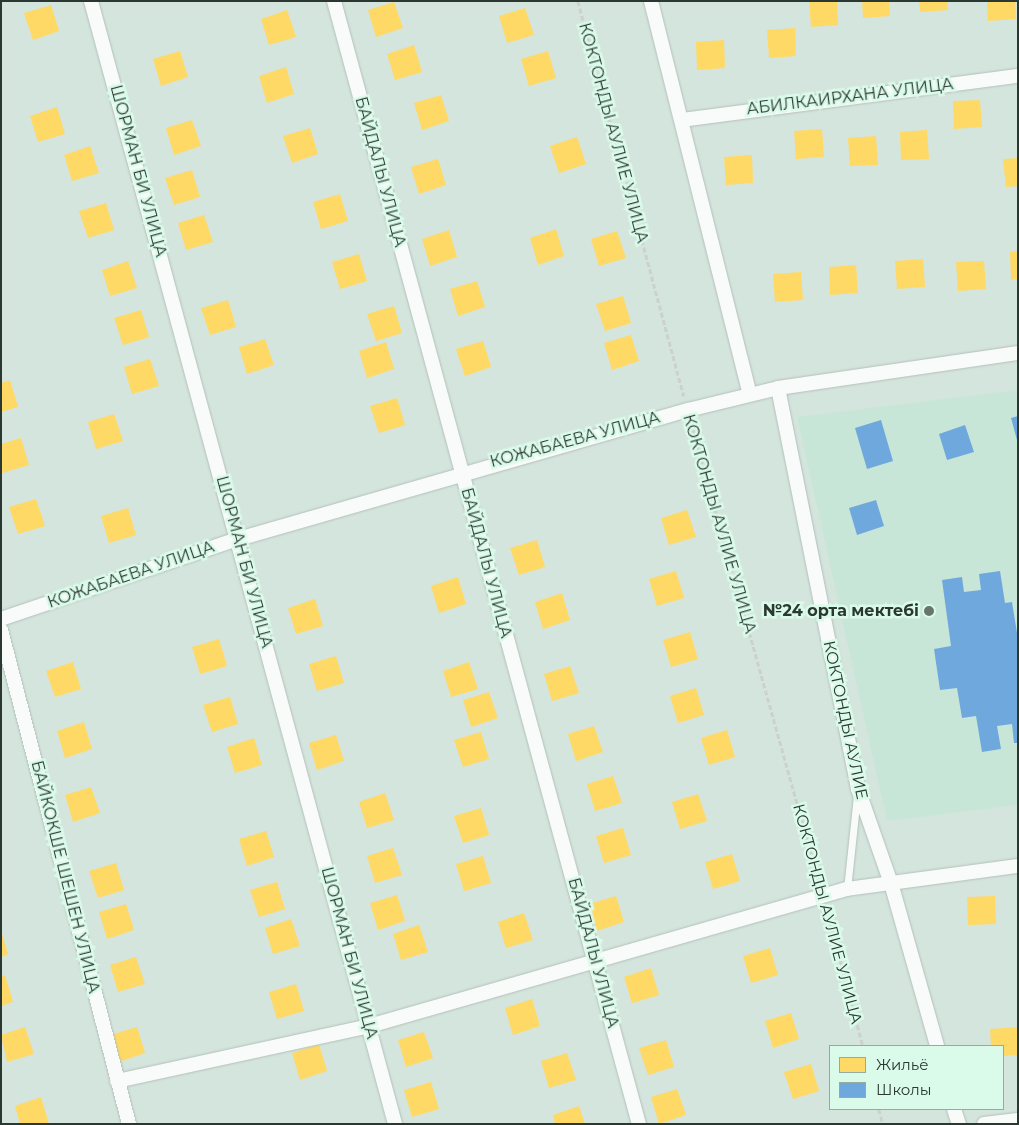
<!DOCTYPE html>
<meta charset="utf-8">
<style>
body{margin:0}
#map{position:relative;width:1019px;height:1125px;overflow:hidden;background:#d4e5dd;font-family:Montserrat,sans-serif}
div>[style]{position:absolute}
[style*='--x']{left:calc(var(--x)*1px);top:calc(var(--y)*1px);width:calc(var(--w)*1px);rotate:calc(var(--a)*1deg)}
.built>*{inset:0;background:#c8e6d8}
.homes>*{inset:0;background:#ffd966}
.schools>*{inset:0;background:#6fa8dc}
.path>*{height:2.5px;margin-top:-1.25px;transform-origin:0;background:repeating-linear-gradient(90deg,#ccd1cf 0 5px,transparent 0 7.5px)}
.roads{filter:drop-shadow(0 0 1px #b3c0ba) drop-shadow(0 0 1px #b3c0ba)}
.service>*{height:7px;margin:-3.5px;padding:0 3.5px;transform-origin:3.5px;border-radius:3.5px;background:#f9fbfa}
.minor>*{height:14px;margin:-7px;padding:0 7px;transform-origin:7px;border-radius:7px;background:#f9fbfa}
.dots>*{width:14px;height:14px;translate:-50% -50%;box-sizing:border-box;border:2px solid #dafaea;border-radius:50%}
span{translate:-50% -50%;white-space:nowrap;text-align:center;line-height:1.15;-webkit-text-stroke:5px #dafaea;paint-order:stroke}
.street-label{font-size:16px;color:#2b3831}
.poi-label{font-size:16px;color:#2b3831;font-weight:700}
.right{translate:-100% -50%;text-align:right}
.frame{position:absolute;inset:0;border:2px solid #2b3831;pointer-events:none}
.legend{position:absolute;left:829px;top:1045px;width:175px;height:65px;box-sizing:border-box;background:#dafaea;border:1px solid #94aca0;margin:0;padding:6px 9px;list-style:none;font-size:15px;color:#2b3831}
.legend li{display:flex;align-items:center;gap:10px;height:25px}
.legend b{width:25px;border:1px solid #94aca0}
</style>
<div id="map">
<div class="built">
<i style="clip-path:polygon(1018px 390px,1018px 805px,887px 821px,797px 417px)"></i>
</div>
<div class="homes">
<i style="clip-path:polygon(809px 1px,837px 1px,838px 25px,811px 27px)"></i>
<i style="clip-path:polygon(862px 1px,889px 1px,890px 16px,863px 18px)"></i>
<i style="clip-path:polygon(919px 1px,947px 1px,948px 10px,920px 12px)"></i>
<i style="clip-path:polygon(987px 1px,1015px 1px,1016px 19px,988px 21px)"></i>
<i style="clip-path:polygon(394px 2px,403px 28px,376px 37px,368px 10px)"></i>
<i style="clip-path:polygon(51px 5px,59px 31px,33px 40px,24px 13px)"></i>
<i style="clip-path:polygon(525px 8px,534px 35px,507px 43px,499px 16px)"></i>
<i style="clip-path:polygon(287px 10px,296px 37px,269px 45px,261px 19px)"></i>
<i style="clip-path:polygon(795px 28px,796px 56px,769px 58px,767px 30px)"></i>
<i style="clip-path:polygon(724px 40px,725px 68px,697px 70px,696px 42px)"></i>
<i style="clip-path:polygon(414px 45px,422px 72px,395px 80px,387px 54px)"></i>
<i style="clip-path:polygon(180px 51px,188px 77px,161px 86px,153px 59px)"></i>
<i style="clip-path:polygon(548px 51px,556px 78px,529px 86px,521px 59px)"></i>
<i style="clip-path:polygon(286px 67px,294px 94px,267px 103px,259px 76px)"></i>
<i style="clip-path:polygon(441px 95px,449px 121px,422px 130px,414px 103px)"></i>
<i style="clip-path:polygon(980px 100px,982px 127px,954px 129px,953px 101px)"></i>
<i style="clip-path:polygon(57px 107px,65px 134px,38px 142px,30px 116px)"></i>
<i style="clip-path:polygon(192px 120px,201px 146px,174px 155px,166px 128px)"></i>
<i style="clip-path:polygon(310px 128px,318px 154px,292px 163px,283px 136px)"></i>
<i style="clip-path:polygon(822px 129px,824px 157px,796px 159px,794px 131px)"></i>
<i style="clip-path:polygon(927px 130px,929px 159px,901px 160px,900px 132px)"></i>
<i style="clip-path:polygon(876px 136px,878px 165px,850px 166px,848px 138px)"></i>
<i style="clip-path:polygon(577px 137px,586px 164px,559px 173px,550px 146px)"></i>
<i style="clip-path:polygon(90px 146px,99px 173px,72px 181px,64px 155px)"></i>
<i style="clip-path:polygon(752px 155px,753px 183px,726px 185px,724px 157px)"></i>
<i style="clip-path:polygon(1018px 158px,1018px 186px,1006px 187px,1003px 159px)"></i>
<i style="clip-path:polygon(438px 159px,446px 185px,419px 194px,411px 167px)"></i>
<i style="clip-path:polygon(192px 170px,200px 197px,174px 205px,165px 178px)"></i>
<i style="clip-path:polygon(340px 194px,348px 221px,321px 229px,313px 202px)"></i>
<i style="clip-path:polygon(106px 203px,114px 230px,88px 238px,79px 211px)"></i>
<i style="clip-path:polygon(204px 215px,213px 242px,186px 250px,178px 223px)"></i>
<i style="clip-path:polygon(556px 229px,564px 256px,538px 265px,530px 238px)"></i>
<i style="clip-path:polygon(449px 230px,457px 257px,430px 266px,422px 239px)"></i>
<i style="clip-path:polygon(617px 231px,626px 258px,599px 266px,591px 239px)"></i>
<i style="clip-path:polygon(1018px 251px,1018px 279px,1011px 280px,1010px 252px)"></i>
<i style="clip-path:polygon(359px 254px,367px 281px,340px 289px,332px 262px)"></i>
<i style="clip-path:polygon(923px 259px,925px 287px,897px 289px,895px 261px)"></i>
<i style="clip-path:polygon(128px 261px,137px 288px,110px 296px,102px 270px)"></i>
<i style="clip-path:polygon(984px 261px,986px 289px,958px 291px,956px 262px)"></i>
<i style="clip-path:polygon(856px 265px,858px 293px,830px 295px,829px 267px)"></i>
<i style="clip-path:polygon(801px 272px,803px 300px,775px 302px,773px 274px)"></i>
<i style="clip-path:polygon(477px 281px,485px 307px,458px 316px,450px 289px)"></i>
<i style="clip-path:polygon(623px 296px,631px 323px,605px 331px,596px 304px)"></i>
<i style="clip-path:polygon(228px 300px,236px 327px,210px 335px,201px 308px)"></i>
<i style="clip-path:polygon(394px 306px,402px 333px,376px 341px,367px 314px)"></i>
<i style="clip-path:polygon(141px 310px,149px 337px,123px 345px,114px 318px)"></i>
<i style="clip-path:polygon(631px 335px,639px 361px,612px 370px,604px 343px)"></i>
<i style="clip-path:polygon(265px 339px,274px 365px,247px 374px,239px 347px)"></i>
<i style="clip-path:polygon(483px 341px,491px 367px,465px 376px,456px 349px)"></i>
<i style="clip-path:polygon(386px 342px,394px 369px,367px 378px,359px 351px)"></i>
<i style="clip-path:polygon(150px 359px,159px 386px,132px 394px,124px 367px)"></i>
<i style="clip-path:polygon(10px 380px,18px 407px,1px 412px,1px 383px)"></i>
<i style="clip-path:polygon(397px 398px,405px 425px,379px 433px,370px 406px)"></i>
<i style="clip-path:polygon(114px 414px,123px 441px,96px 449px,88px 422px)"></i>
<i style="clip-path:polygon(21px 438px,29px 465px,2px 473px,1px 444px)"></i>
<i style="clip-path:polygon(36px 499px,45px 526px,18px 534px,9px 507px)"></i>
<i style="clip-path:polygon(128px 508px,136px 535px,109px 543px,101px 516px)"></i>
<i style="clip-path:polygon(687px 510px,696px 537px,669px 545px,661px 518px)"></i>
<i style="clip-path:polygon(537px 540px,545px 567px,519px 575px,510px 548px)"></i>
<i style="clip-path:polygon(676px 571px,684px 598px,657px 606px,649px 579px)"></i>
<i style="clip-path:polygon(458px 577px,466px 604px,439px 613px,431px 586px)"></i>
<i style="clip-path:polygon(562px 593px,570px 620px,543px 629px,535px 602px)"></i>
<i style="clip-path:polygon(315px 599px,323px 626px,296px 634px,288px 608px)"></i>
<i style="clip-path:polygon(690px 632px,698px 659px,671px 667px,663px 640px)"></i>
<i style="clip-path:polygon(219px 639px,227px 666px,200px 674px,192px 647px)"></i>
<i style="clip-path:polygon(336px 656px,344px 683px,317px 691px,309px 664px)"></i>
<i style="clip-path:polygon(73px 662px,81px 689px,55px 697px,46px 671px)"></i>
<i style="clip-path:polygon(469px 662px,478px 689px,451px 697px,443px 671px)"></i>
<i style="clip-path:polygon(570px 666px,579px 693px,552px 701px,544px 674px)"></i>
<i style="clip-path:polygon(696px 688px,704px 715px,678px 723px,670px 696px)"></i>
<i style="clip-path:polygon(489px 692px,498px 718px,471px 727px,463px 700px)"></i>
<i style="clip-path:polygon(230px 697px,238px 724px,212px 732px,203px 705px)"></i>
<i style="clip-path:polygon(84px 722px,92px 749px,65px 758px,57px 731px)"></i>
<i style="clip-path:polygon(594px 726px,603px 752px,576px 761px,568px 734px)"></i>
<i style="clip-path:polygon(727px 730px,735px 757px,709px 765px,701px 738px)"></i>
<i style="clip-path:polygon(481px 732px,489px 759px,463px 767px,454px 740px)"></i>
<i style="clip-path:polygon(336px 735px,344px 761px,317px 770px,309px 743px)"></i>
<i style="clip-path:polygon(254px 738px,262px 765px,235px 773px,227px 747px)"></i>
<i style="clip-path:polygon(613px 776px,622px 803px,595px 811px,587px 784px)"></i>
<i style="clip-path:polygon(91px 787px,100px 813px,73px 822px,65px 795px)"></i>
<i style="clip-path:polygon(385px 793px,394px 820px,367px 828px,359px 802px)"></i>
<i style="clip-path:polygon(698px 794px,707px 821px,680px 829px,672px 802px)"></i>
<i style="clip-path:polygon(481px 808px,489px 835px,463px 843px,454px 816px)"></i>
<i style="clip-path:polygon(623px 828px,631px 855px,604px 863px,596px 836px)"></i>
<i style="clip-path:polygon(266px 831px,274px 857px,247px 866px,239px 839px)"></i>
<i style="clip-path:polygon(393px 848px,402px 875px,375px 883px,367px 856px)"></i>
<i style="clip-path:polygon(732px 854px,740px 881px,713px 889px,705px 862px)"></i>
<i style="clip-path:polygon(483px 856px,491px 883px,464px 891px,456px 864px)"></i>
<i style="clip-path:polygon(116px 863px,124px 890px,98px 898px,89px 871px)"></i>
<i style="clip-path:polygon(277px 882px,285px 909px,259px 917px,250px 890px)"></i>
<i style="clip-path:polygon(397px 895px,405px 921px,378px 930px,370px 903px)"></i>
<i style="clip-path:polygon(616px 896px,624px 922px,597px 931px,589px 904px)"></i>
<i style="clip-path:polygon(995px 896px,996px 924px,968px 925px,967px 897px)"></i>
<i style="clip-path:polygon(126px 904px,134px 930px,107px 939px,99px 912px)"></i>
<i style="clip-path:polygon(524px 913px,533px 940px,506px 948px,498px 922px)"></i>
<i style="clip-path:polygon(291px 919px,300px 946px,273px 954px,265px 928px)"></i>
<i style="clip-path:polygon(419px 925px,428px 952px,401px 960px,393px 934px)"></i>
<i style="clip-path:polygon(2px 934px,8px 954px,1px 957px,1px 935px)"></i>
<i style="clip-path:polygon(770px 948px,778px 975px,751px 983px,743px 956px)"></i>
<i style="clip-path:polygon(136px 957px,145px 984px,118px 992px,110px 965px)"></i>
<i style="clip-path:polygon(651px 968px,659px 995px,632px 1003px,624px 977px)"></i>
<i style="clip-path:polygon(5px 975px,13px 1002px,1px 1006px,1px 977px)"></i>
<i style="clip-path:polygon(296px 984px,304px 1011px,277px 1019px,269px 992px)"></i>
<i style="clip-path:polygon(532px 999px,540px 1026px,513px 1035px,505px 1008px)"></i>
<i style="clip-path:polygon(791px 1013px,799px 1039px,773px 1048px,765px 1021px)"></i>
<i style="clip-path:polygon(25px 1027px,34px 1054px,7px 1062px,1px 1035px)"></i>
<i style="clip-path:polygon(137px 1027px,145px 1053px,119px 1062px,110px 1035px)"></i>
<i style="clip-path:polygon(1018px 1027px,1018px 1055px,1003px 1056px,1003px 1046px,991px 1046px,990px 1029px)"></i>
<i style="clip-path:polygon(424px 1032px,433px 1058px,406px 1067px,398px 1040px)"></i>
<i style="clip-path:polygon(666px 1040px,674px 1067px,648px 1075px,639px 1048px)"></i>
<i style="clip-path:polygon(319px 1044px,327px 1071px,300px 1080px,292px 1053px)"></i>
<i style="clip-path:polygon(567px 1053px,576px 1080px,549px 1088px,541px 1061px)"></i>
<i style="clip-path:polygon(811px 1064px,819px 1091px,793px 1099px,784px 1072px)"></i>
<i style="clip-path:polygon(431px 1082px,439px 1109px,412px 1117px,404px 1090px)"></i>
<i style="clip-path:polygon(677px 1089px,686px 1115px,659px 1124px,651px 1097px)"></i>
<i style="clip-path:polygon(41px 1097px,49px 1124px,20px 1124px,15px 1106px)"></i>
<i style="clip-path:polygon(579px 1106px,585px 1124px,555px 1124px,553px 1115px)"></i>
</div>
<div class="schools">
<i style="clip-path:polygon(1018px 416px,1018px 440px,1017px 440px,1011px 418px)"></i>
<i style="clip-path:polygon(881px 420px,893px 461px,867px 469px,855px 428px)"></i>
<i style="clip-path:polygon(965px 425px,974px 452px,947px 460px,939px 434px)"></i>
<i style="clip-path:polygon(876px 500px,884px 526px,857px 535px,849px 508px)"></i>
<i style="clip-path:polygon(1000px 571px,1005px 603px,1012px 602px,1018px 639px,1018px 743px,1014px 743px,1012px 724px,997px 726px,1001px 749px,982px 752px,976px 716px,962px 718px,957px 688px,940px 690px,934px 649px,951px 646px,942px 580px,962px 577px,964px 592px,981px 590px,979px 574px)"></i>
</div>
<div class="path">
<i style="--x:578;--y:1;--w:409;--a:75"></i>
<i style="--x:691;--y:423;--w:477;--a:74.4"></i>
<i style="--x:827;--y:909;--w:142;--a:75.3"></i>
<i style="--x:879;--y:1109;--w:16;--a:75"></i>
</div>
<div class="roads">
<div class="service">
<i style="--x:847;--y:889;--w:95;--a:-83.9"></i>
</div>
<div class="minor">
<i style="--x:91;--y:1;--w:1163;--a:74.85"></i>
<i style="--x:334;--y:1;--w:1164;--a:74.81"></i>
<i style="--x:651;--y:1;--w:405;--a:75.9"></i>
<i style="--x:682;--y:120;--w:339;--a:-7.5"></i>
<i style="--x:778;--y:388;--w:409;--a:78.7"></i>
<i style="--x:858;--y:789;--w:100;--a:70.7"></i>
<i style="--x:891;--y:883;--w:169;--a:74.2"></i>
<i style="--x:1;--y:619;--w:250;--a:-18.7"></i>
<i style="--x:238;--y:539;--w:468;--a:-16"></i>
<i style="--x:688;--y:410;--w:93;--a:-13.7"></i>
<i style="--x:778;--y:388;--w:243;--a:-8.3"></i>
<i style="--x:1;--y:630;--w:510;--a:75.47"></i>
<i style="--x:117;--y:1081;--w:258;--a:-12.3"></i>
<i style="--x:369;--y:1026;--w:497;--a:-16"></i>
<i style="--x:847;--y:889;--w:173;--a:-7.7"></i>
<i style="--x:954;--y:1109;--w:16;--a:72"></i>
<i style="--x:984;--y:1124;--w:34;--a:-7"></i>
</div>
</div>
<div class="dots">
<i style="left:929px;top:611px;background:#66756d"></i>
</div>
<div class="street-label">
<span style="left:850px;top:97px;rotate:-7deg">АБИЛКАИРХАНА УЛИЦА</span>
<span style="left:613px;top:133px;rotate:75deg">КОКТОНДЫ АУЛИЕ УЛИЦА</span>
<span style="left:138px;top:171px;rotate:75deg">ШОРМАН БИ УЛИЦА</span>
<span style="left:380px;top:172px;rotate:75deg">БАЙДАЛЫ УЛИЦА</span>
<span style="left:575px;top:440px;rotate:-15deg">КОЖАБАЕВА УЛИЦА</span>
<span style="left:719px;top:524px;rotate:74deg">КОКТОНДЫ АУЛИЕ УЛИЦА</span>
<span style="left:244px;top:562px;rotate:75deg">ШОРМАН БИ УЛИЦА</span>
<span style="left:486px;top:563px;rotate:75deg">БАЙДАЛЫ УЛИЦА</span>
<span style="left:131px;top:575px;rotate:-19deg">КОЖАБАЕВА УЛИЦА</span>
<span style="left:845px;top:720px;rotate:78deg">КОКТОНДЫ АУЛИЕ</span>
<span style="left:65px;top:877px;rotate:76deg">БАЙКОКШЕ ШЕШЕН УЛИЦА</span>
<span style="left:827px;top:914px;rotate:75deg">КОКТОНДЫ АУЛИЕ УЛИЦА</span>
<span style="left:349px;top:953px;rotate:75deg">ШОРМАН БИ УЛИЦА</span>
<span style="left:593px;top:953px;rotate:75deg">БАЙДАЛЫ УЛИЦА</span>
</div>
<div class="poi-label">
<span class="right" style="left:919px;top:611px">№24 орта мектебі</span>
</div>
<div class="frame"></div>
<ul class="legend">
<li><b style="height:14px;background:#ffd966"></b>Жильё</li>
<li><b style="height:14px;background:#6fa8dc"></b>Школы</li>
</ul>
</div>
